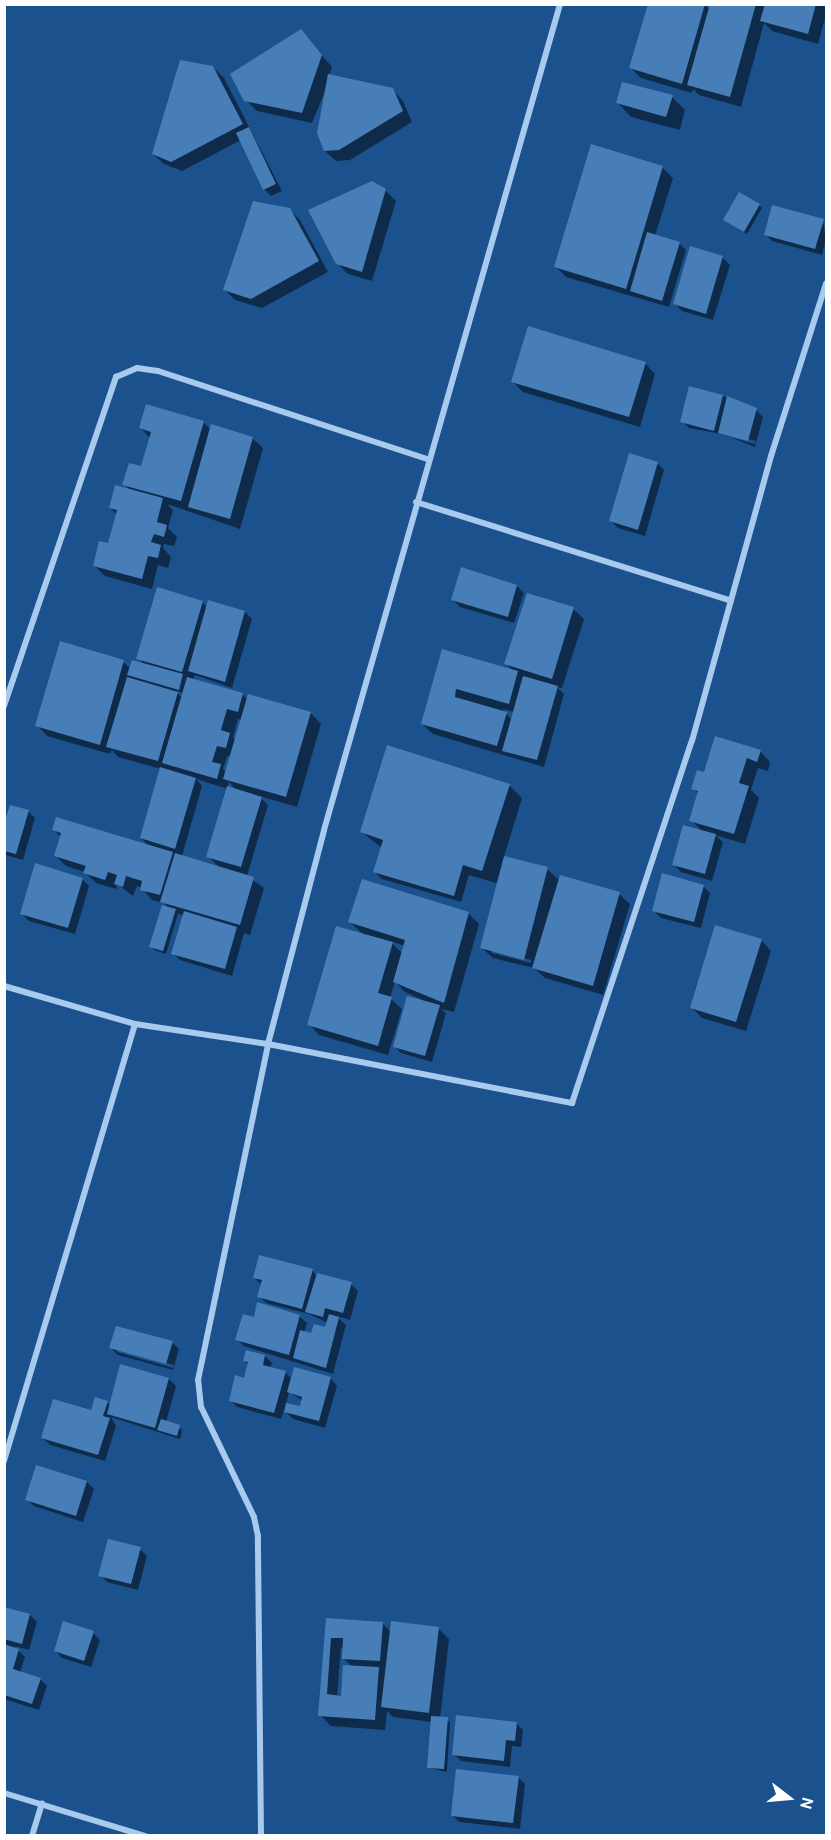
<!DOCTYPE html>
<style>
body{margin:0}
#map{position:relative;width:831px;height:1840px;overflow:hidden;background:#1b528d;font-family:Cabin,sans-serif}
div>[style]{position:absolute}
[style*='--x']{left:calc(var(--x)*1px);top:calc(var(--y)*1px);width:calc(var(--w)*1px);rotate:calc(var(--a)*1deg)}
.shadow>*{inset:0;background:#0007}
.building>*{inset:0;background:#487eb7}
.street>*{height:6px;margin:-3px;padding:0 3px;transform-origin:3px;border-radius:3px;background:#a8caed}
span{translate:-50% -50%;white-space:nowrap;text-align:center;line-height:1.15;-webkit-text-stroke:4.5px #1b528d;paint-order:stroke}
.frame{position:absolute;inset:0;border:6px solid #fff;pointer-events:none}
.north{position:absolute;left:759px;top:1768px;width:60px;height:60px;-webkit-text-stroke:4px #1b528d;paint-order:stroke;rotate:106deg;font-size:16px;font-weight:700;line-height:24px;text-align:center;color:#fff}
.north::after{content:'';display:block;margin:auto;width:21px;height:27px;background:#fff;clip-path:polygon(50% 0,100% 100%,50% 72%,0 100%)}
</style>
<div id="map">
<div class="shadow">
<i style="clip-path:polygon(717px 4px,826px 4px,826px 14px,818px 44px,772px 31px,764px 23px,741px 107px,699px 95px,693px 89px,692px 93px,641px 78px,631px 68px,705px 5px,710px 10px)"></i>
<i style="clip-path:polygon(301px 31px,332px 67px,329px 76px,393px 90px,403px 101px,412px 122px,350px 160px,336px 161px,325px 151px,326px 89px,312px 123px,257px 111px,246px 100px)"></i>
<i style="clip-path:polygon(213px 67px,224px 78px,282px 191px,271px 196px,264px 189px,241px 140px,182px 171px,164px 164px,153px 154px)"></i>
<i style="clip-path:polygon(672px 97px,685px 110px,680px 130px,631px 117px,618px 103px)"></i>
<i style="clip-path:polygon(662px 167px,673px 178px,655px 236px,679px 243px,686px 250px,669px 307px,566px 277px,556px 267px)"></i>
<i style="clip-path:polygon(385px 190px,396px 201px,372px 281px,348px 274px,337px 263px)"></i>
<i style="clip-path:polygon(759px 205px,762px 208px,747px 234px,724px 220px)"></i>
<i style="clip-path:polygon(289px 209px,300px 220px,328px 272px,262px 308px,235px 300px,224px 289px)"></i>
<i style="clip-path:polygon(823px 221px,826px 239px,822px 255px,772px 241px,765px 234px)"></i>
<i style="clip-path:polygon(691px 248px,723px 258px,730px 265px,713px 320px,682px 311px,675px 304px)"></i>
<i style="clip-path:polygon(645px 363px,655px 374px,640px 427px,523px 392px,512px 381px)"></i>
<i style="clip-path:polygon(evenodd,723px 396px,756px 410px,763px 417px,755px 447px,722px 434px,689px 428px,682px 421px,723px 396px,726px 433px,756px 441px,755px 444px,726px 436px,726px 433px)"></i>
<i style="clip-path:polygon(203px 422px,211px 430px,252px 438px,263px 448px,240px 529px,167px 504px,173px 510px,168px 528px,177px 537px,174px 546px,164px 544px,163px 548px,171px 557px,168px 568px,158px 565px,152px 589px,105px 576px,94px 565px,109px 545px,117px 515px,110px 508px,131px 491px,124px 484px,142px 468px,150px 438px,141px 428px)"></i>
<i style="clip-path:polygon(657px 463px,664px 470px,645px 536px,618px 528px,611px 521px)"></i>
<i style="clip-path:polygon(517px 586px,524px 593px,514px 623px,460px 607px,453px 600px)"></i>
<i style="clip-path:polygon(evenodd,202px 602px,208px 608px,245px 612px,252px 619px,232px 688px,195px 675px,193px 680px,242px 694px,248px 700px,311px 713px,321px 724px,297px 807px,259px 796px,268px 805px,247px 876px,264px 888px,250px 935px,244px 933px,232px 976px,180px 960px,173px 953px,184px 915px,178px 914px,166px 954px,154px 950px,151px 946px,169px 909px,164px 903px,152px 900px,142px 888px,137px 886px,133px 896px,117px 884px,116px 889px,96px 883px,85px 872px,66px 866px,56px 856px,61px 837px,54px 830px,150px 847px,141px 838px,161px 769px,118px 757px,112px 750px,110px 754px,47px 736px,37px 725px,123px 662px,131px 669px,145px 665px,138px 658px,202px 602px,175px 691px,184px 693px,183px 698px,175px 691px,202px 602px,238px 719px,242px 720px,236px 741px,233px 737px,238px 719px,202px 602px,227px 756px,231px 757px,227px 773px,223px 769px,227px 756px,202px 602px,196px 779px,228px 789px,208px 856px,219px 867px,182px 856px,202px 786px,196px 779px,202px 602px,229px 782px,237px 791px,227px 788px,229px 782px)"></i>
<i style="clip-path:polygon(evenodd,573px 609px,584px 619px,562px 688px,557px 687px,564px 694px,544px 767px,433px 734px,422px 724px,443px 651px,513px 671px,506px 664px,573px 609px,502px 709px,515px 712px,512px 720px,502px 709px)"></i>
<i style="clip-path:polygon(760px 751px,770px 762px,768px 771px,758px 768px,751px 790px,759px 798px,745px 844px,715px 835px,723px 842px,712px 881px,681px 872px,674px 865px,703px 832px,691px 820px,699px 794px,693px 788px,705px 774px)"></i>
<i style="clip-path:polygon(evenodd,509px 785px,522px 798px,504px 857px,547px 869px,560px 881px,619px 894px,630px 904px,603px 995px,545px 978px,534px 968px,493px 958px,482px 948px,501px 877px,496px 883px,469px 875px,461px 902px,382px 879px,375px 872px,382px 848px,362px 832px,509px 785px,492px 950px,531px 960px,531px 963px,492px 953px,492px 950px)"></i>
<i style="clip-path:polygon(28px 811px,35px 818px,23px 860px,6px 855px,4px 830px)"></i>
<i style="clip-path:polygon(82px 879px,89px 886px,75px 934px,29px 921px,22px 914px)"></i>
<i style="clip-path:polygon(703px 886px,710px 893px,701px 928px,661px 918px,654px 911px)"></i>
<i style="clip-path:polygon(evenodd,468px 913px,479px 924px,454px 1012px,441px 1009px,446px 1013px,432px 1062px,401px 1053px,394px 1046px,431px 1004px,405px 992px,395px 982px,390px 998px,402px 1009px,388px 1055px,319px 1035px,309px 1024px,364px 935px,350px 922px,468px 913px,390px 941px,405px 946px,403px 954px,390px 941px)"></i>
<i style="clip-path:polygon(761px 940px,771px 951px,746px 1031px,702px 1018px,691px 1007px)"></i>
<i style="clip-path:polygon(312px 1270px,317px 1276px,351px 1284px,358px 1291px,350px 1320px,336px 1316px,346px 1325px,333px 1374px,244px 1346px,237px 1339px,255px 1319px,299px 1316px,307px 1323px,304px 1333px,312px 1335px,326px 1329px,328px 1323px,309px 1314px,266px 1303px,259px 1296px,262px 1285px,254px 1278px)"></i>
<i style="clip-path:polygon(evenodd,172px 1342px,179px 1349px,173px 1370px,118px 1355px,111px 1348px,172px 1342px,117px 1349px,174px 1365px,173px 1368px,117px 1352px,117px 1349px)"></i>
<i style="clip-path:polygon(evenodd,265px 1356px,272px 1363px,270px 1368px,286px 1373px,292px 1379px,330px 1378px,337px 1386px,325px 1428px,293px 1419px,284px 1410px,281px 1419px,237px 1407px,230px 1400px,245px 1380px,249px 1365px,244px 1360px,265px 1356px,289px 1392px,303px 1401px,301px 1408px,286px 1404px,289px 1392px)"></i>
<i style="clip-path:polygon(169px 1379px,176px 1386px,166px 1422px,182px 1430px,180px 1439px,111px 1417px,116px 1426px,105px 1461px,50px 1445px,43px 1438px,107px 1402px,111px 1406px)"></i>
<i style="clip-path:polygon(37px 1467px,87px 1482px,94px 1489px,83px 1522px,34px 1506px,27px 1499px)"></i>
<i style="clip-path:polygon(140px 1549px,147px 1556px,138px 1590px,107px 1582px,100px 1575px)"></i>
<i style="clip-path:polygon(4px 1608px,30px 1615px,37px 1622px,29px 1650px,14px 1646px,25px 1657px,20px 1673px,40px 1679px,47px 1686px,39px 1710px,4px 1699px)"></i>
<i style="clip-path:polygon(evenodd,327px 1620px,382px 1623px,391px 1632px,438px 1628px,449px 1639px,440px 1719px,450px 1722px,447px 1772px,429px 1768px,432px 1722px,393px 1717px,387px 1711px,385px 1730px,331px 1726px,320px 1715px,327px 1620px,341px 1647px,344px 1648px,343px 1658px,353px 1667px,343px 1697px,337px 1697px,341px 1647px)"></i>
<i style="clip-path:polygon(93px 1633px,100px 1640px,91px 1667px,62px 1658px,55px 1650px)"></i>
<i style="clip-path:polygon(516px 1723px,523px 1730px,521px 1747px,512px 1746px,510px 1767px,461px 1761px,454px 1754px)"></i>
<i style="clip-path:polygon(518px 1777px,525px 1784px,520px 1829px,459px 1822px,452px 1815px)"></i>
</div>
<div class="building">
<i style="clip-path:polygon(648px 4px,705px 4px,682px 84px,629px 68px)"></i>
<i style="clip-path:polygon(710px 4px,756px 4px,730px 97px,687px 85px)"></i>
<i style="clip-path:polygon(765px 4px,816px 4px,808px 34px,760px 21px)"></i>
<i style="clip-path:polygon(301px 29px,322px 55px,302px 113px,244px 101px,230px 74px)"></i>
<i style="clip-path:polygon(180px 60px,213px 66px,243px 124px,171px 162px,152px 154px)"></i>
<i style="clip-path:polygon(328px 74px,393px 88px,403px 111px,339px 150px,324px 151px,317px 133px)"></i>
<i style="clip-path:polygon(622px 82px,673px 95px,666px 117px,616px 103px)"></i>
<i style="clip-path:polygon(249px 127px,276px 184px,263px 190px,236px 133px)"></i>
<i style="clip-path:polygon(591px 144px,663px 166px,626px 289px,554px 267px)"></i>
<i style="clip-path:polygon(372px 181px,386px 189px,362px 272px,336px 264px,308px 210px)"></i>
<i style="clip-path:polygon(739px 192px,760px 204px,744px 232px,723px 220px)"></i>
<i style="clip-path:polygon(253px 201px,290px 208px,319px 261px,251px 299px,223px 290px)"></i>
<i style="clip-path:polygon(772px 205px,824px 219px,815px 249px,764px 235px)"></i>
<i style="clip-path:polygon(647px 232px,680px 242px,662px 301px,630px 291px)"></i>
<i style="clip-path:polygon(690px 246px,723px 256px,706px 314px,673px 304px)"></i>
<i style="clip-path:polygon(528px 326px,646px 362px,629px 417px,511px 382px)"></i>
<i style="clip-path:polygon(689px 386px,723px 395px,714px 431px,680px 422px)"></i>
<i style="clip-path:polygon(727px 396px,757px 408px,748px 441px,718px 433px)"></i>
<i style="clip-path:polygon(146px 404px,204px 421px,181px 501px,122px 485px,129px 463px,141px 466px,151px 432px,139px 428px)"></i>
<i style="clip-path:polygon(211px 424px,253px 437px,230px 519px,188px 507px)"></i>
<i style="clip-path:polygon(629px 453px,658px 462px,638px 530px,609px 521px)"></i>
<i style="clip-path:polygon(115px 485px,163px 498px,157px 522px,167px 525px,164px 537px,154px 534px,151px 542px,161px 545px,158px 558px,148px 556px,142px 579px,93px 566px,99px 541px,108px 543px,117px 510px,109px 508px)"></i>
<i style="clip-path:polygon(461px 567px,517px 585px,508px 617px,451px 600px)"></i>
<i style="clip-path:polygon(157px 587px,203px 601px,182px 672px,136px 659px)"></i>
<i style="clip-path:polygon(527px 593px,574px 607px,552px 679px,504px 664px)"></i>
<i style="clip-path:polygon(208px 600px,245px 611px,225px 682px,188px 671px)"></i>
<i style="clip-path:polygon(60px 641px,124px 660px,100px 745px,35px 726px)"></i>
<i style="clip-path:polygon(442px 649px,518px 671px,509px 704px,456px 689px,455px 697px,507px 712px,497px 746px,421px 724px)"></i>
<i style="clip-path:polygon(132px 660px,183px 674px,179px 690px,127px 675px)"></i>
<i style="clip-path:polygon(523px 676px,558px 686px,537px 760px,502px 751px)"></i>
<i style="clip-path:polygon(127px 677px,178px 692px,158px 761px,106px 747px)"></i>
<i style="clip-path:polygon(187px 677px,243px 693px,238px 712px,227px 709px,221px 730px,230px 733px,226px 748px,217px 746px,212px 762px,221px 764px,217px 779px,162px 763px)"></i>
<i style="clip-path:polygon(248px 694px,311px 712px,286px 797px,223px 779px)"></i>
<i style="clip-path:polygon(715px 736px,761px 750px,757px 762px,747px 758px,739px 783px,749px 786px,734px 834px,689px 821px,698px 791px,691px 789px,697px 770px,704px 772px)"></i>
<i style="clip-path:polygon(387px 745px,510px 784px,482px 871px,463px 865px,454px 896px,373px 872px,383px 840px,360px 832px)"></i>
<i style="clip-path:polygon(160px 767px,196px 778px,175px 849px,140px 838px)"></i>
<i style="clip-path:polygon(227px 786px,262px 797px,241px 867px,206px 857px)"></i>
<i style="clip-path:polygon(10px 805px,29px 810px,16px 854px,4px 851px,4px 824px)"></i>
<i style="clip-path:polygon(56px 817px,173px 852px,160px 895px,140px 890px,142px 881px,126px 876px,123px 887px,114px 884px,117px 875px,108px 872px,105px 880px,83px 873px,86px 866px,54px 856px,61px 833px,52px 830px)"></i>
<i style="clip-path:polygon(683px 825px,716px 834px,705px 874px,672px 865px)"></i>
<i style="clip-path:polygon(175px 853px,254px 877px,240px 925px,160px 902px)"></i>
<i style="clip-path:polygon(504px 856px,548px 867px,524px 960px,480px 948px)"></i>
<i style="clip-path:polygon(35px 863px,83px 878px,68px 928px,20px 914px)"></i>
<i style="clip-path:polygon(662px 873px,704px 885px,694px 922px,652px 911px)"></i>
<i style="clip-path:polygon(560px 875px,620px 892px,593px 986px,532px 968px)"></i>
<i style="clip-path:polygon(362px 879px,469px 912px,444px 1003px,393px 982px,405px 940px,348px 922px)"></i>
<i style="clip-path:polygon(162px 905px,176px 909px,163px 951px,149px 947px)"></i>
<i style="clip-path:polygon(184px 911px,237px 927px,225px 969px,171px 954px)"></i>
<i style="clip-path:polygon(715px 925px,762px 939px,736px 1022px,690px 1008px)"></i>
<i style="clip-path:polygon(336px 926px,393px 942px,378px 993px,392px 997px,378px 1046px,307px 1025px)"></i>
<i style="clip-path:polygon(407px 996px,440px 1005px,425px 1056px,393px 1047px)"></i>
<i style="clip-path:polygon(259px 1255px,313px 1269px,302px 1309px,257px 1297px,262px 1280px,253px 1278px)"></i>
<i style="clip-path:polygon(317px 1273px,352px 1282px,343px 1313px,325px 1308px,323px 1317px,305px 1312px)"></i>
<i style="clip-path:polygon(257px 1302px,300px 1315px,289px 1355px,235px 1340px,243px 1314px,254px 1317px)"></i>
<i style="clip-path:polygon(329px 1314px,339px 1317px,326px 1368px,293px 1358px,300px 1330px,311px 1333px,314px 1324px,325px 1327px)"></i>
<i style="clip-path:polygon(116px 1326px,173px 1341px,166px 1364px,109px 1348px)"></i>
<i style="clip-path:polygon(246px 1350px,265px 1355px,263px 1365px,286px 1371px,274px 1413px,229px 1401px,235px 1375px,244px 1378px,248px 1362px,243px 1361px)"></i>
<i style="clip-path:polygon(120px 1364px,169px 1378px,155px 1428px,107px 1414px)"></i>
<i style="clip-path:polygon(294px 1367px,331px 1377px,319px 1421px,284px 1412px,286px 1403px,300px 1406px,302px 1397px,287px 1392px)"></i>
<i style="clip-path:polygon(95px 1397px,108px 1401px,103px 1416px,110px 1418px,98px 1455px,41px 1438px,53px 1399px,91px 1410px)"></i>
<i style="clip-path:polygon(161px 1419px,180px 1425px,177px 1436px,157px 1430px)"></i>
<i style="clip-path:polygon(36px 1465px,87px 1481px,76px 1516px,25px 1500px)"></i>
<i style="clip-path:polygon(108px 1539px,141px 1547px,131px 1584px,98px 1576px)"></i>
<i style="clip-path:polygon(4px 1607px,30px 1614px,22px 1644px,4px 1639px)"></i>
<i style="clip-path:polygon(326px 1618px,383px 1622px,380px 1661px,342px 1659px,343px 1638px,331px 1638px,327px 1694px,341px 1696px,343px 1665px,379px 1667px,375px 1720px,318px 1716px)"></i>
<i style="clip-path:polygon(63px 1621px,94px 1631px,84px 1661px,54px 1651px)"></i>
<i style="clip-path:polygon(391px 1621px,439px 1627px,429px 1713px,381px 1707px)"></i>
<i style="clip-path:polygon(4px 1644px,19px 1649px,13px 1669px,41px 1678px,32px 1704px,4px 1695px)"></i>
<i style="clip-path:polygon(456px 1715px,517px 1722px,515px 1741px,506px 1740px,504px 1761px,452px 1755px)"></i>
<i style="clip-path:polygon(431px 1716px,448px 1717px,444px 1769px,427px 1768px)"></i>
<i style="clip-path:polygon(456px 1769px,519px 1776px,513px 1823px,451px 1816px)"></i>
</div>
<div class="street">
<i style="--x:416;--y:502;--w:330;--a:17.4"></i>
<i style="--x:4;--y:706;--w:348;--a:-71.2"></i>
<i style="--x:116;--y:377;--w:23;--a:-23"></i>
<i style="--x:137;--y:368;--w:21;--a:8"></i>
<i style="--x:158;--y:371;--w:284;--a:18.1"></i>
<i style="--x:4;--y:986;--w:136;--a:16.2"></i>
<i style="--x:135;--y:1024;--w:134;--a:8.6"></i>
<i style="--x:268;--y:1044;--w:310;--a:11"></i>
<i style="--x:572;--y:1103;--w:381;--a:-71.7"></i>
<i style="--x:692;--y:741;--w:296;--a:-74.5"></i>
<i style="--x:771;--y:456;--w:181;--a:-72.3"></i>
<i style="--x:4;--y:1461;--w:456;--a:-73.3"></i>
<i style="--x:4;--y:1793;--w:147;--a:17"></i>
<i style="--x:32;--y:1836;--w:34;--a:-73"></i>
<i style="--x:261;--y:1836;--w:300;--a:-90.6"></i>
<i style="--x:258;--y:1536;--w:19;--a:-102"></i>
<i style="--x:254;--y:1517;--w:122;--a:-115.7"></i>
<i style="--x:201;--y:1407;--w:27;--a:-96"></i>
<i style="--x:198;--y:1380;--w:343;--a:-78.2"></i>
<i style="--x:268;--y:1044;--w:221;--a:-75.3"></i>
<i style="--x:324;--y:830;--w:859;--a:-74.05"></i>
</div>
<div class="frame"></div>
<div class="north">N</div>
</div>
